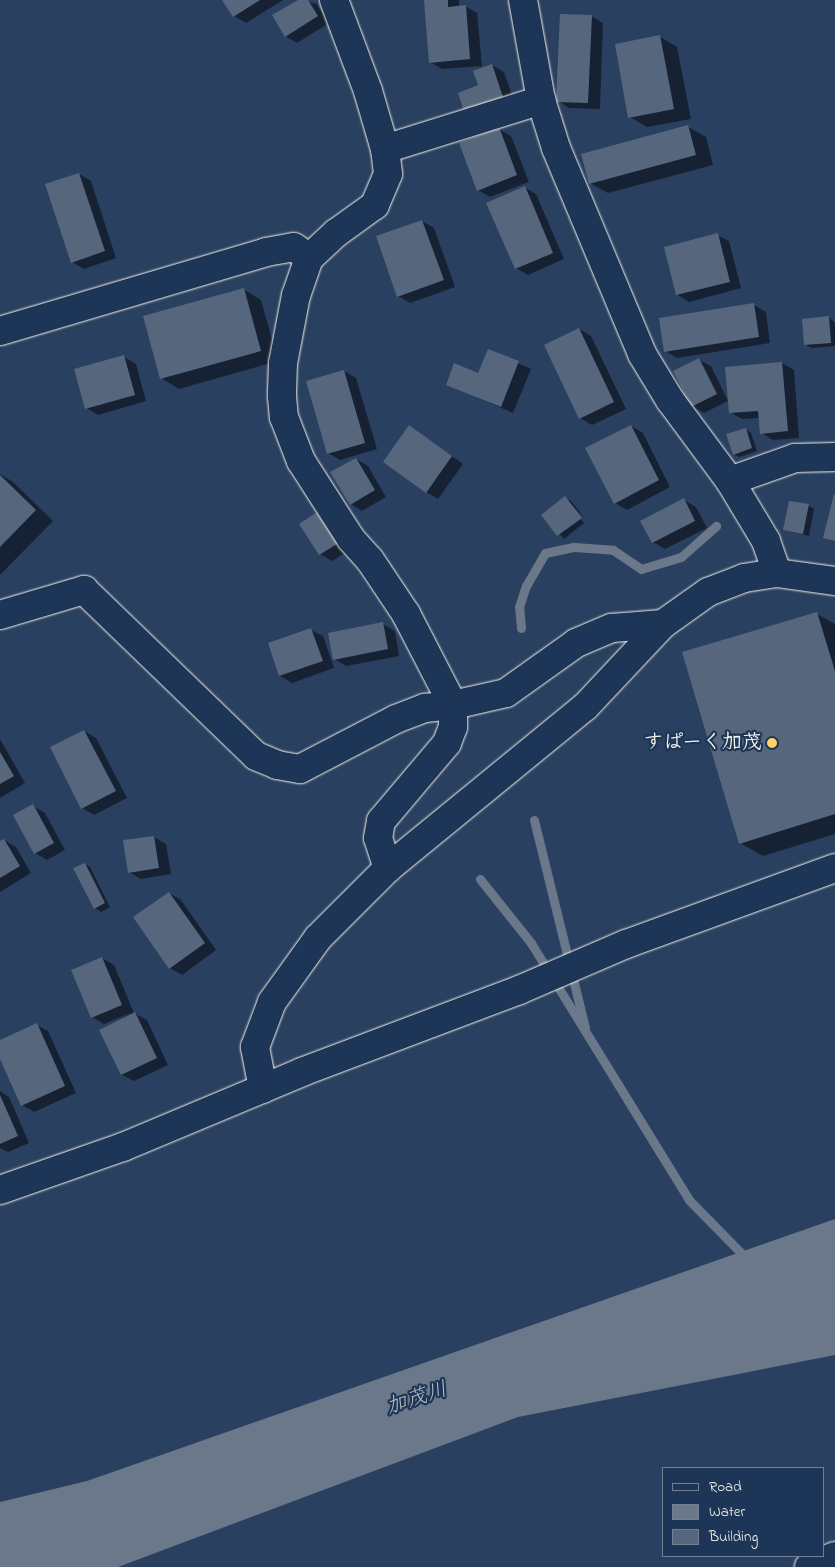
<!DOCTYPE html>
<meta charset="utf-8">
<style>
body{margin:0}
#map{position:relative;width:835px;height:1567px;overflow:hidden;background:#2a4060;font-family:"Indie Flower","Klee One",sans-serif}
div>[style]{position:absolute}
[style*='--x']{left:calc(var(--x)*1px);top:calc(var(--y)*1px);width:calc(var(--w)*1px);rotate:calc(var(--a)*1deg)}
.water>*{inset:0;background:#6a788a}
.shadow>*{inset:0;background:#0007}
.stream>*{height:9px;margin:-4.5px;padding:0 4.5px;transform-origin:4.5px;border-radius:4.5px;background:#6a788a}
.building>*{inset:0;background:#56677d}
.roads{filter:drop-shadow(0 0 1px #f4f1e8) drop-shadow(0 0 1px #f4f1e8)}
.minor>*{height:28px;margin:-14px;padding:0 14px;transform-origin:14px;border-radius:14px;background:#1d3557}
.dots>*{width:14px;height:14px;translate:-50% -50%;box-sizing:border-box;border:2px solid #1d3557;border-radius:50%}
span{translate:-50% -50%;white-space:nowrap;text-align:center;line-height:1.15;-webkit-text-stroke:4.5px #1d3557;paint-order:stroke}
.poi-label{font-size:20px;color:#f4f1e8;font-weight:700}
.right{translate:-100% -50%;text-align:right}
.water-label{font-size:21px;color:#bdc1c2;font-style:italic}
.legend{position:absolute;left:662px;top:1467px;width:162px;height:90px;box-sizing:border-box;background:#1d3557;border:1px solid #738091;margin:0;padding:6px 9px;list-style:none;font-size:15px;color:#f4f1e8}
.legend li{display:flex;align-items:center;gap:10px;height:25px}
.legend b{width:25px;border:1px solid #738091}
</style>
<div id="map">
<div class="water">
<i style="clip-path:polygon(835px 1219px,835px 1355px,518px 1417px,118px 1567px,0 1567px,0 1502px,87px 1481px)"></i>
</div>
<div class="shadow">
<i style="clip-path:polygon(224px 0,283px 0,246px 23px,234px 16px)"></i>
<i style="clip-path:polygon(300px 0,317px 4px,329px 23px,297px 43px,285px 36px)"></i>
<i style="clip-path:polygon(425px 0,459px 0,459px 7px,465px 6px,477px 13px,482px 66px,442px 69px,430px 62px)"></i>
<i style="clip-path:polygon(591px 16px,603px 23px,600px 109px,569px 108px,558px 101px)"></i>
<i style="clip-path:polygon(659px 36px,677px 47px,691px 119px,647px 127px,630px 117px)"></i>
<i style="clip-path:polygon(492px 65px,504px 72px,516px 106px,480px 86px)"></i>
<i style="clip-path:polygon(688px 127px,706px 137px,713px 165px,608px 193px,590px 183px)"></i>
<i style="clip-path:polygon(499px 129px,511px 136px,529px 182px,490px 197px,478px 190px)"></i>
<i style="clip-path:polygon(79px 174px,91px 181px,116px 258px,84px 269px,72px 262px)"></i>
<i style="clip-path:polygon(524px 187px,536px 194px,564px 259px,528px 275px,516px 268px)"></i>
<i style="clip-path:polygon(422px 221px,434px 228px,455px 287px,410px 303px,398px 296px)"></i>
<i style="clip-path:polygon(717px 235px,729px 241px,741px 288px,689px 302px,678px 295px)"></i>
<i style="clip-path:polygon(243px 289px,261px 300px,278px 361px,179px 389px,161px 378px)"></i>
<i style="clip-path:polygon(754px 305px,766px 312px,770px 343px,677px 358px,665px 351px)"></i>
<i style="clip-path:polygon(829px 317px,835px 323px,835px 346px,811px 348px,805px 344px)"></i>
<i style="clip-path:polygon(579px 329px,591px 336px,626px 409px,592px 425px,580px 418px)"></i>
<i style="clip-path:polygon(489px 350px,531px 369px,513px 413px,447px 384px,479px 375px)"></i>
<i style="clip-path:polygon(124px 357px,136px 364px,146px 401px,98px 415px,86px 408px)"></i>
<i style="clip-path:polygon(699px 360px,711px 366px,728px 401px,704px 413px,692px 406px)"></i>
<i style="clip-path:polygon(782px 363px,794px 370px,799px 438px,773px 440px,761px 433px,760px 418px,742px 419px,730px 412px)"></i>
<i style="clip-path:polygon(344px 371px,356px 378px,377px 449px,340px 460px,328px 453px)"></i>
<i style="clip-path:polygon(410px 426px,463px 464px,438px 499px,426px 492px)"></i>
<i style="clip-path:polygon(631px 426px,643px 433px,670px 487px,627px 510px,615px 503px)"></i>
<i style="clip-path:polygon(746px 429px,751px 433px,757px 451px,739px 457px,734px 454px)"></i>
<i style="clip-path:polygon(356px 459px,368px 466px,386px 497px,362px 511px,351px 504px)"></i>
<i style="clip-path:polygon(0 474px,13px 482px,53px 521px,0 575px)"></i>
<i style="clip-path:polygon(565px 498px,571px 501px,587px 521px,567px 500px,584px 523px,564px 539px,543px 515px)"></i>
<i style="clip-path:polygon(684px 500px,696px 507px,707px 528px,665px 549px,653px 542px)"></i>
<i style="clip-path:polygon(808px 505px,814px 509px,809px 536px,785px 530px)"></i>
<i style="clip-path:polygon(301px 524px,353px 548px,332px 561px,320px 554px)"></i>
<i style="clip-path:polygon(817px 614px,835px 624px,835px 834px,763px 856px,740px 843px)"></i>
<i style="clip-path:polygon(383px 624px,395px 631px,399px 656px,346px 666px,334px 659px)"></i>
<i style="clip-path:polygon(311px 630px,323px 636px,334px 668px,292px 683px,280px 676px,270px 644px)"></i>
<i style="clip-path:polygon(84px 731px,96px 738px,127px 798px,94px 815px,82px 808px)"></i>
<i style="clip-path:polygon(0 739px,25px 783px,0 798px)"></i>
<i style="clip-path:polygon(33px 806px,45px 813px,65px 850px,47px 860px,35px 853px)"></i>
<i style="clip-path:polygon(154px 837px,166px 844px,171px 874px,141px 879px,129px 872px)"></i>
<i style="clip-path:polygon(4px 840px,16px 847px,31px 873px,0 892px,0 842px)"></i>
<i style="clip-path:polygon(85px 864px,90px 867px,110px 907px,101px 912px,95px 908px)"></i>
<i style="clip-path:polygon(169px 893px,181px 900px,216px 950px,182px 975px,170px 968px)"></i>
<i style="clip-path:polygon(102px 958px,114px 965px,134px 1013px,147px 1020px,168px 1065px,134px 1081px,122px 1075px,101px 1030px,133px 1012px,104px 1024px,92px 1017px)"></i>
<i style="clip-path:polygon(37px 1025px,48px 1031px,76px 1093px,34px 1112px,22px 1105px,0 1056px,0 1041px)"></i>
<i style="clip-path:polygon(0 1091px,9px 1097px,29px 1143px,8px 1152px,0 1148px)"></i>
</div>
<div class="stream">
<i style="--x:521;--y:628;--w:21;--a:-95"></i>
<i style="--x:519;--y:607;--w:22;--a:-72"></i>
<i style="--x:526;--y:586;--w:38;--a:-60"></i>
<i style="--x:545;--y:553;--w:30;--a:-12"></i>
<i style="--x:574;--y:547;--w:39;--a:4"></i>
<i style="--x:613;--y:550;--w:34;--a:34"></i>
<i style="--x:641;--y:569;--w:42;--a:-16.7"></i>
<i style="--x:681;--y:557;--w:47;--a:-41.5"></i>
<i style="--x:534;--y:820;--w:214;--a:76.2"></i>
<i style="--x:480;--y:879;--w:82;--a:51.4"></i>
<i style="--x:531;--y:943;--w:302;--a:58.4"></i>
<i style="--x:689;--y:1200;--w:84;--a:45.5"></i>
</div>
<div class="building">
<i style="clip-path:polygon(222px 0,260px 0,233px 17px)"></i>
<i style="clip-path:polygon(298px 0,308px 0,318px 16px,285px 37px,272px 15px)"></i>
<i style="clip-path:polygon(424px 0,448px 0,448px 7px,466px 5px,470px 59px,429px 63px)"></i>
<i style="clip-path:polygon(560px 14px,592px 15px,588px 103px,556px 102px)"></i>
<i style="clip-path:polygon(660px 35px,674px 109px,628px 118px,615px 44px)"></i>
<i style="clip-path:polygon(492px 64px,504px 100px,465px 114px,458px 93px,478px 85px,473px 71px)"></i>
<i style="clip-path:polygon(688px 125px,696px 155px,589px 184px,581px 154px)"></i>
<i style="clip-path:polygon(499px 127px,517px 175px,477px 191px,459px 143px)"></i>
<i style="clip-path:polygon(79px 173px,105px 251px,71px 263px,45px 184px)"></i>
<i style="clip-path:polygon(525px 186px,553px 253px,515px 269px,486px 203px)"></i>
<i style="clip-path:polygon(422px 220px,444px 280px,397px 297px,376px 236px)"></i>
<i style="clip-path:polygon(718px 233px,730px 282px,676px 295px,664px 247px)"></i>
<i style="clip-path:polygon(244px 288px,261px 351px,160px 379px,143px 316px)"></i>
<i style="clip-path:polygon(754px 303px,759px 337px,664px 352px,659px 318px)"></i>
<i style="clip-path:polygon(829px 316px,831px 343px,804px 345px,802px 319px)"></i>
<i style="clip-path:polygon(579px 328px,614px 402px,579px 419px,544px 345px)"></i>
<i style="clip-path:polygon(488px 349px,519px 361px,501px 407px,446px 385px,454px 363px,478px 373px)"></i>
<i style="clip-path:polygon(124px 355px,135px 395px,85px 409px,74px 369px)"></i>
<i style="clip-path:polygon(699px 358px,717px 394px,691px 407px,673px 371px)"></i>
<i style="clip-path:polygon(782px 362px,788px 431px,760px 434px,758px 411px,729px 413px,725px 367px)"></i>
<i style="clip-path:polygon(344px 370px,365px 443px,327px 454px,306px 381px)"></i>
<i style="clip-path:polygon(409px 425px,452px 456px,426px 493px,383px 462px)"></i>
<i style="clip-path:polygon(631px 425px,659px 480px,614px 504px,585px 448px)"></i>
<i style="clip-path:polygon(746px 428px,752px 448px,733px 455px,726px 434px)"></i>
<i style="clip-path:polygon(356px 458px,375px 490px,350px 505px,330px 472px)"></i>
<i style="clip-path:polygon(0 475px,36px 510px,0 547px)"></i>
<i style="clip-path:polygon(834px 494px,835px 495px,835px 541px,823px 538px)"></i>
<i style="clip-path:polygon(565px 496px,582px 518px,557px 536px,541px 515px)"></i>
<i style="clip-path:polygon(684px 498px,695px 521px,652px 543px,640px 521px)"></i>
<i style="clip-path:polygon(789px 501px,809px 504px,803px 534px,783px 530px)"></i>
<i style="clip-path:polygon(322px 509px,342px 541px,319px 555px,299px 524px)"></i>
<i style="clip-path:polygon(817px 612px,835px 671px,835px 814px,739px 844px,682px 652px)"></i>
<i style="clip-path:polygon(383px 622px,388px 649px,333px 660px,328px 633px)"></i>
<i style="clip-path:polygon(311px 628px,323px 661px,279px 676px,268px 643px)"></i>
<i style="clip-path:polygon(84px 730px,116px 791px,81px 809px,50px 747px)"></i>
<i style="clip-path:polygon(0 752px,14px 776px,0 784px)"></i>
<i style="clip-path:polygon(33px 804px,54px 843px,34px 854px,13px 815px)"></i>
<i style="clip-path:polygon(154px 836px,159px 868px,128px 873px,123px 840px)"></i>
<i style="clip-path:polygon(4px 839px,20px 866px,0 878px,0 841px)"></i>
<i style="clip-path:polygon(85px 863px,105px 903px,94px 909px,73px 868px)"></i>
<i style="clip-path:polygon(169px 892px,205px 943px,169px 969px,133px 917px)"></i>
<i style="clip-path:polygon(102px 957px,122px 1005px,91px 1018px,71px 970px)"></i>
<i style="clip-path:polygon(135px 1012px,157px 1058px,121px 1075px,99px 1030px)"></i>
<i style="clip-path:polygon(37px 1023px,65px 1086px,21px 1106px,0 1059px,0 1040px)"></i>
<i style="clip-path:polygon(0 1095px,18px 1136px,0 1144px)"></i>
</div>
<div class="roads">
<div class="minor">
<i style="--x:334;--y:0;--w:97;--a:69.5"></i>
<i style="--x:368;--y:91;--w:60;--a:73.7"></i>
<i style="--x:385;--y:149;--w:25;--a:83"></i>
<i style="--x:388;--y:174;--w:34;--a:113"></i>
<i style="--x:375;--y:205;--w:48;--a:144.3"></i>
<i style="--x:336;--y:233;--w:37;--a:137"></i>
<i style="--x:309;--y:258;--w:39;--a:109"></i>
<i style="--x:296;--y:295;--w:69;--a:100.8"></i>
<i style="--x:283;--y:363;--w:33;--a:92"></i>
<i style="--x:282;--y:396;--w:21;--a:85"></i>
<i style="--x:284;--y:417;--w:47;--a:68.9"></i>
<i style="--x:301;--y:461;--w:93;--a:57.3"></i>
<i style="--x:351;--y:539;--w:28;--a:48"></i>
<i style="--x:370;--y:560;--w:65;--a:56.3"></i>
<i style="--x:406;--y:614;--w:102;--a:62.7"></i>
<i style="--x:453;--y:705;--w:22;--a:90"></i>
<i style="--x:453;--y:727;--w:17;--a:111"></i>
<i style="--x:447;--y:743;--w:102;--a:130.2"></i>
<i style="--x:381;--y:821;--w:17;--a:100"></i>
<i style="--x:378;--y:838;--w:32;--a:72"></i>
<i style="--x:523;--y:0;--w:102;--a:79.8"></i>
<i style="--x:541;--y:100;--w:50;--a:72.6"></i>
<i style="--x:556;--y:148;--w:223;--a:67.3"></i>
<i style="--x:642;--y:354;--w:54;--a:58.7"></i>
<i style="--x:670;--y:400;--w:101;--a:53.5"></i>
<i style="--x:730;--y:481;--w:70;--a:59"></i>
<i style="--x:766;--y:541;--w:34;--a:71"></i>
<i style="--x:385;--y:149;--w:164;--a:-17.4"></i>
<i style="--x:0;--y:331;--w:277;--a:-16.5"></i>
<i style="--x:266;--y:252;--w:28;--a:-10"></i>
<i style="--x:294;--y:247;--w:19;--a:36"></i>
<i style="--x:730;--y:481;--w:69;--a:-19.5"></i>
<i style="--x:795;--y:458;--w:40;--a:-1.4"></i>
<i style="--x:0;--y:615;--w:88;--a:-16.6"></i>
<i style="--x:84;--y:590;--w:239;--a:44"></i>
<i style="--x:256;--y:756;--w:23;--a:23"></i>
<i style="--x:277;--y:765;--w:23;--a:10"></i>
<i style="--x:300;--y:769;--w:108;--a:-27.5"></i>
<i style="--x:396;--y:719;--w:31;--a:-21"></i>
<i style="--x:425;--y:708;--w:28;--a:-6"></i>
<i style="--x:453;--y:705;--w:54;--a:-12.8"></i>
<i style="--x:506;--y:693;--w:86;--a:-35.5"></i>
<i style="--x:576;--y:643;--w:39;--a:-23"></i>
<i style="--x:612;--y:628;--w:51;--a:-4.5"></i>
<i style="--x:263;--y:1089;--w:43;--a:-100.8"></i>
<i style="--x:255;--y:1047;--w:48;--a:-69.3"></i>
<i style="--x:272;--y:1002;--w:79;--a:-54.3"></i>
<i style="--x:318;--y:938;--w:99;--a:-45"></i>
<i style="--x:388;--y:868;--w:254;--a:-39.3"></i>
<i style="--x:585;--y:707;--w:114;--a:-46.8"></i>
<i style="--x:663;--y:624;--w:55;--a:-35.4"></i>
<i style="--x:708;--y:592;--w:39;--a:-21"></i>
<i style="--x:744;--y:578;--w:33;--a:-9"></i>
<i style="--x:777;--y:573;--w:59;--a:7.9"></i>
<i style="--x:0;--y:1190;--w:130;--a:-19.3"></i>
<i style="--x:123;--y:1147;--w:194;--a:-22.7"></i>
<i style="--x:302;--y:1072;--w:232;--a:-20.7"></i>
<i style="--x:519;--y:990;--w:116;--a:-23.3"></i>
<i style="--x:626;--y:944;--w:222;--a:-20"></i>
<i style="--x:809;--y:1567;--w:28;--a:-23"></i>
</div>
</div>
<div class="dots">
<i style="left:772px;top:743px;background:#ffd166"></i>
</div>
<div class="poi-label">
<span class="right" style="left:762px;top:743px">すぱーく加茂</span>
</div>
<div class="water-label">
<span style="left:417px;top:1399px;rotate:-18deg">加茂川</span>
</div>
<ul class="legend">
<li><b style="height:6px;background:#1d3557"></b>Road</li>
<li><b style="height:14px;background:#6a788a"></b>Water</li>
<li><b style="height:14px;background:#56677d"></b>Building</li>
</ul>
</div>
